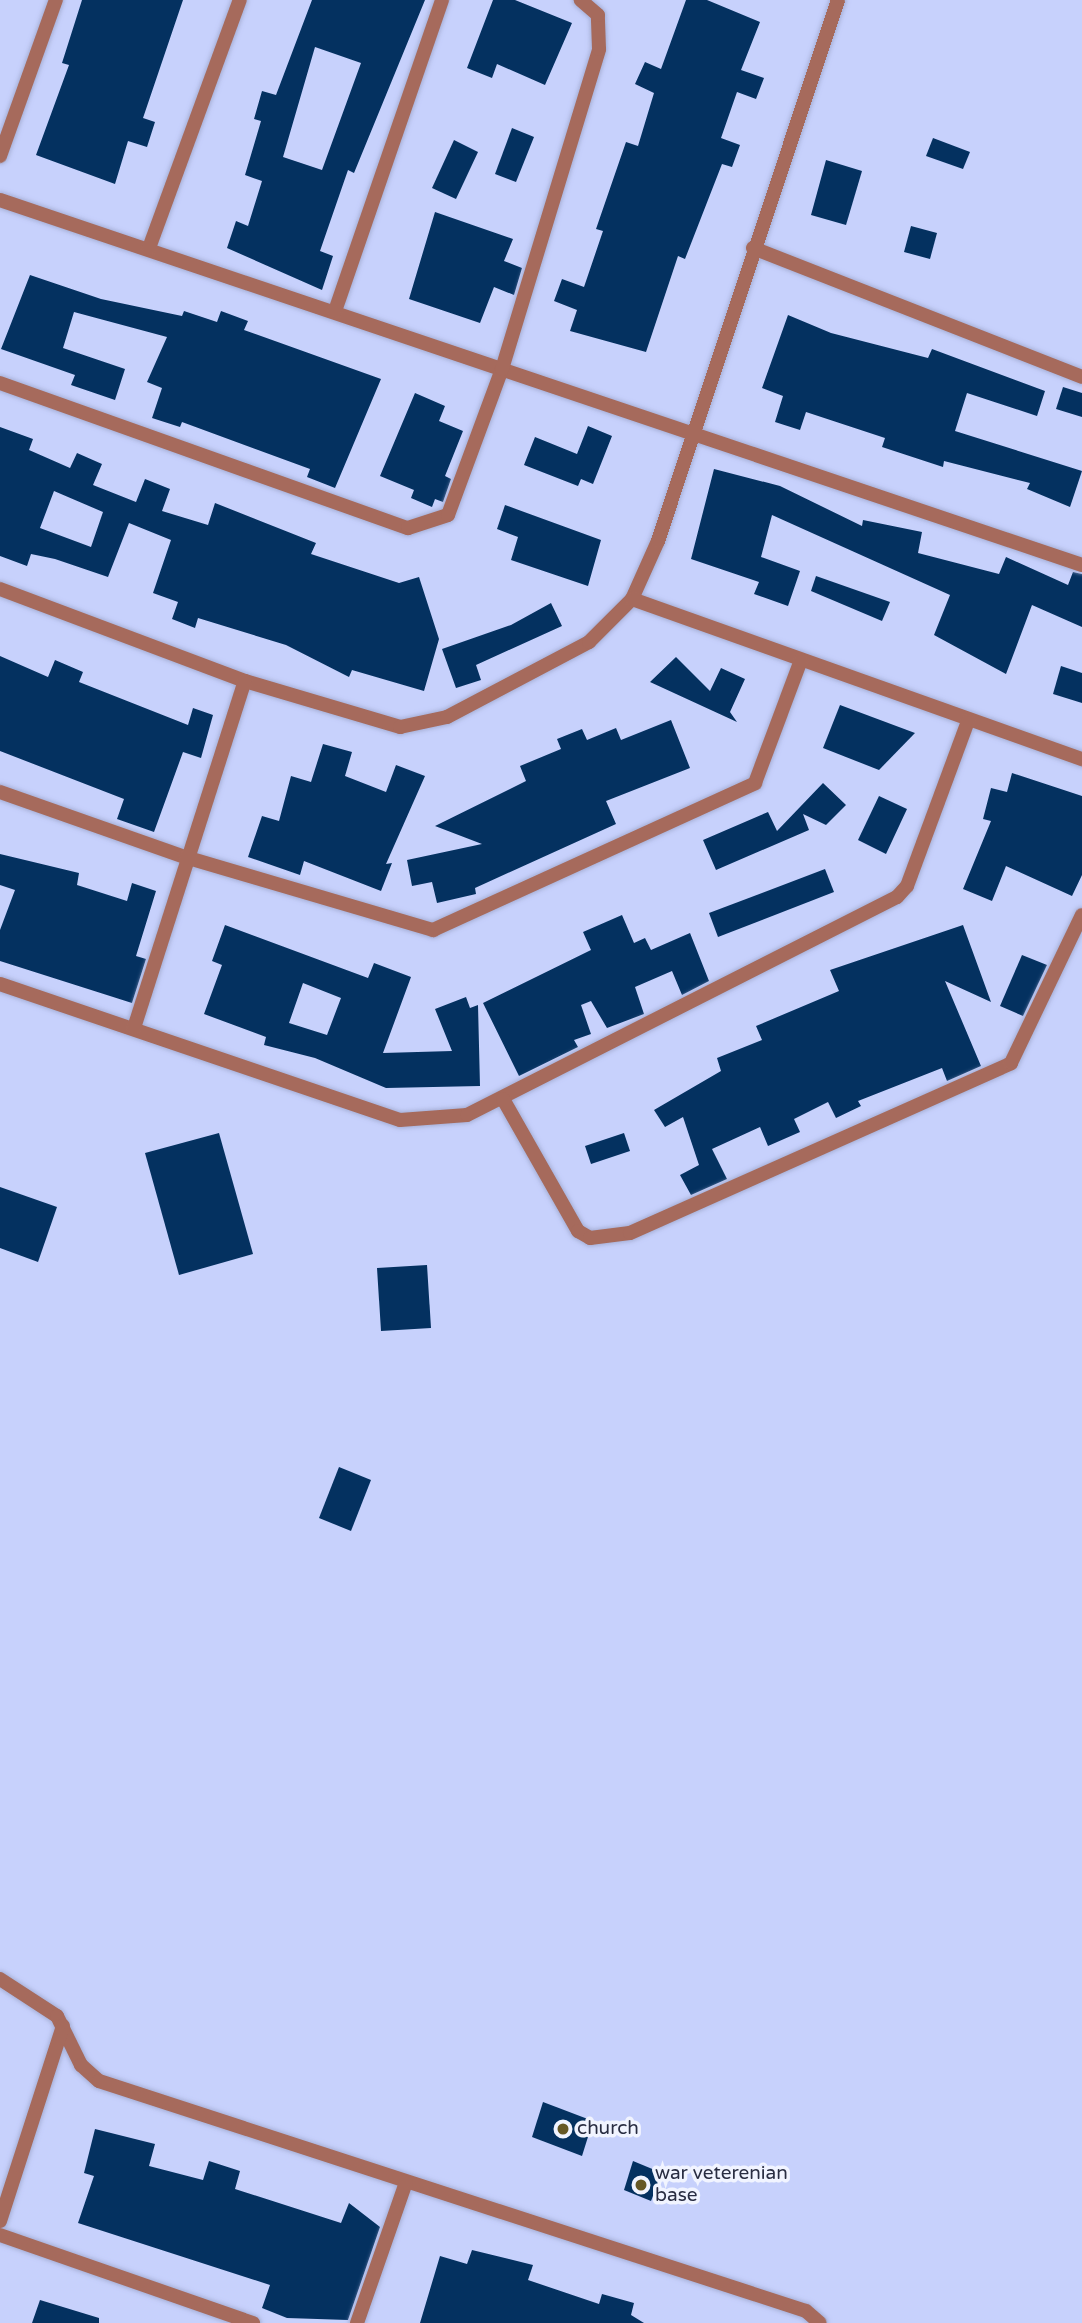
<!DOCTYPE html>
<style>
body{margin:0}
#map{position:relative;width:1082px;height:2323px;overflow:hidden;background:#c7d1fc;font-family:"Varela Round",sans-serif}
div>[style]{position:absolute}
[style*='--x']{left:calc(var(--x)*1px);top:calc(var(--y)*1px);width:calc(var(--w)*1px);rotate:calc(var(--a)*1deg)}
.building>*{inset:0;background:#043160}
.roads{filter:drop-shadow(0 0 2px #a7b0d7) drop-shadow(0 0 2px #a7b0d7)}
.street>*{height:14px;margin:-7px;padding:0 7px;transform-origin:7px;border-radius:7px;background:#a66a5c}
.dots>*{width:19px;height:19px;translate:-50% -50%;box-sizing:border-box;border:4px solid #f1f4ff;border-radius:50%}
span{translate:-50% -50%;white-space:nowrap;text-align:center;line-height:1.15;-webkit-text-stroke:7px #f1f4ff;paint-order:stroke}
.poi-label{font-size:19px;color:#292d42}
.left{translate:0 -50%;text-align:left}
</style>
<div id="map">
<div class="building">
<i style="clip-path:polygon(82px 0,183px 0,143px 118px,155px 122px,147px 147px,128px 141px,115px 184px,36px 155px,69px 65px,62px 63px)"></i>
<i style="clip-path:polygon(evenodd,312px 0,425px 0,354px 173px,348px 170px,320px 251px,333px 256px,322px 290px,227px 248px,236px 221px,248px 226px,262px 181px,245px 175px,261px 121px,254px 119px,262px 91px,276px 95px,312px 0,315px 47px,361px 63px,322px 170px,283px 157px,315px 47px)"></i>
<i style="clip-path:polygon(493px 0,515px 0,572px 23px,545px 85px,497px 64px,492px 78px,467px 68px)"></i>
<i style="clip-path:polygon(686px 0,707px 0,760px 22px,741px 70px,764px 78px,756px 99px,737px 92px,721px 138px,740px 145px,732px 167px,722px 164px,685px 259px,678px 256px,646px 352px,570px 331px,577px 310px,554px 301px,562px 279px,584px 287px,603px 231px,596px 229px,626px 142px,638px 146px,654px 93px,635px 84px,645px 62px,661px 69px)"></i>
<i style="clip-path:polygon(512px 128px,534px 137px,516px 182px,495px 174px)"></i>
<i style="clip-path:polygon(933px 138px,970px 152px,963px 169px,926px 156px)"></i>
<i style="clip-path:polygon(454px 140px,478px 152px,456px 199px,432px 188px)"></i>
<i style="clip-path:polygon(826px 160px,862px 171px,846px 225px,811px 215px)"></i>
<i style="clip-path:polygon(435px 212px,513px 239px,504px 261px,522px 268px,514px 295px,494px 287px,480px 323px,409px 299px)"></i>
<i style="clip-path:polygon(911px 226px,937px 233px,930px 259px,904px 252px)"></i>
<i style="clip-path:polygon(30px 275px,101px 299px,182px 316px,184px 311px,217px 322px,221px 311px,248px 321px,244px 330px,381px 379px,335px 488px,307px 477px,310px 469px,182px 422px,180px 427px,152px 418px,162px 388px,147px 382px,167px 337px,74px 312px,63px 348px,125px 369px,115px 400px,71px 385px,75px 375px,1px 349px)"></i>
<i style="clip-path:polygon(788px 315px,831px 333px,928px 358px,932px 349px,1045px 391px,1037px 416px,967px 393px,955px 431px,1082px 471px,1070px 507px,1027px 489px,1030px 483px,944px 461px,943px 467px,882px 447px,885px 438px,806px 412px,800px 430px,775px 422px,783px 396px,762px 388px)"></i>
<i style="clip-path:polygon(1063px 387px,1082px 393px,1082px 417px,1056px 409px)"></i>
<i style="clip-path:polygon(415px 393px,445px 406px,439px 421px,463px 431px,445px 476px,451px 479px,443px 502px,435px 499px,432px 507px,411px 498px,414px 490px,380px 476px)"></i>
<i style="clip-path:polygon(588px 426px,612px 436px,593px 484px,581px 479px,578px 486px,524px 465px,535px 437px,577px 454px)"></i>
<i style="clip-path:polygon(evenodd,0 427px,33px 439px,29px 450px,70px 468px,77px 453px,102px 464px,93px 485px,136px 502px,145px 479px,170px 489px,162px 511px,208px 525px,215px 503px,316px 543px,311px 554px,399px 583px,419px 577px,439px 639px,424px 691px,352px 670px,349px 677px,286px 645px,198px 618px,195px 628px,172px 619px,178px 602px,153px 593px,171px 540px,129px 523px,108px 577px,55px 559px,31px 554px,27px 566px,0 556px,0 427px,54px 491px,103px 512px,91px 547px,40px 528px,54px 491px)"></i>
<i style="clip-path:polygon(714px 469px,780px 486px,862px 526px,863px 520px,922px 532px,918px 553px,999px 574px,1006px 557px,1068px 585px,1073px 572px,1082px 574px,1082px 627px,1032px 605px,1006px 674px,934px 635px,950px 595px,772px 515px,761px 557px,800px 571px,788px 606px,754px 594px,759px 582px,691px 559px)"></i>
<i style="clip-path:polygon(505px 505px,601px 540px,588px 586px,511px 560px,518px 537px,497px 529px)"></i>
<i style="clip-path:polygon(816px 576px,890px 602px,882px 621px,811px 591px)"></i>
<i style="clip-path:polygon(551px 603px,562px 626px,476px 665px,481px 680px,456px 688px,442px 649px,511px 625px)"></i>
<i style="clip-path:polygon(0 656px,48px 677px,55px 660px,83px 672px,79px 682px,188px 725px,193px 708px,213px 715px,201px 758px,183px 752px,154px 832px,117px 819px,124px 799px,0 751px)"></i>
<i style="clip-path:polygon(676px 657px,710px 691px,721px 668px,745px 679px,730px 712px,737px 722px,650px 682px)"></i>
<i style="clip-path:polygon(1061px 666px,1082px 673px,1082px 703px,1053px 694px)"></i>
<i style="clip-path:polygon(840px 705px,915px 733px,879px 770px,823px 748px)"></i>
<i style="clip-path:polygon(671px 720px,690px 768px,606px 801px,616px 824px,475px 888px,476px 894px,437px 903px,432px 882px,412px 886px,407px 860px,482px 844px,435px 826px,526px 781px,520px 766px,561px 749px,557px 739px,582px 729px,587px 740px,616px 728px,621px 740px)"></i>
<i style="clip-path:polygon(323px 744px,352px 752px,345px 776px,386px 792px,396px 765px,425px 776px,386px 864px,392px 863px,381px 891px,304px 861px,300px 875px,248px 857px,262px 816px,279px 821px,291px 776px,311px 782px)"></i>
<i style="clip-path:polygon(1012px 773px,1082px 796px,1082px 875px,1072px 896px,1006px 866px,992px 901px,963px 889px,991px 821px,983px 819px,991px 788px,1007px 792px)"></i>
<i style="clip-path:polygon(823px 783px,846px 805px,826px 825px,803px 814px,809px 830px,716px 870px,703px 840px,768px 812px,777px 831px)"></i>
<i style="clip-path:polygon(879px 796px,907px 809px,886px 854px,858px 840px)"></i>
<i style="clip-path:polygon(0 854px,79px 873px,77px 885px,127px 901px,132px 883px,156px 891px,136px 956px,146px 959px,132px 1003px,0 961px,0 930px,15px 890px,0 885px)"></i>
<i style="clip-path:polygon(825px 869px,834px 892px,718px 937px,709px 913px)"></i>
<i style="clip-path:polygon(622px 915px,634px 943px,645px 938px,651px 950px,690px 933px,709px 981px,682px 995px,672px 971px,635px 987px,644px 1014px,607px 1028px,591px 1001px,581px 1005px,591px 1034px,574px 1040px,578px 1047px,519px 1076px,483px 1003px,591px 950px,583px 932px)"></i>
<i style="clip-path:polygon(evenodd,225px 925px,368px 978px,374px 963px,411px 977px,383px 1053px,452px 1051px,435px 1009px,466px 997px,470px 1008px,478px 1005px,480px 1086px,386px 1088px,315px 1058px,264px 1045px,266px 1037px,204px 1014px,222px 965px,212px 961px,225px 925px,303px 983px,341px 998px,327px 1035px,289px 1023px,303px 983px)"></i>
<i style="clip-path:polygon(963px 925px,991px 1002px,945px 981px,981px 1066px,947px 1081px,942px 1068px,858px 1101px,861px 1106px,836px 1118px,828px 1102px,794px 1119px,800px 1132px,768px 1146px,760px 1127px,712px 1149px,727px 1179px,691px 1195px,680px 1175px,699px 1165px,683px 1117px,665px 1127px,654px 1110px,721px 1071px,717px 1058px,762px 1040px,756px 1026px,839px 991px,830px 970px)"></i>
<i style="clip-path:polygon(1022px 955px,1047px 965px,1023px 1016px,1000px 1006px)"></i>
<i style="clip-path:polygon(219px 1133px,253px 1254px,179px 1275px,145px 1153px)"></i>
<i style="clip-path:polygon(624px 1133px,630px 1151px,591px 1164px,585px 1146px)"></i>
<i style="clip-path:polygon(0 1187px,57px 1207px,38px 1262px,0 1248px)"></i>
<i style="clip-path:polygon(427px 1265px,431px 1328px,381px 1331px,377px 1268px)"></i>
<i style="clip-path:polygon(339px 1467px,371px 1480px,351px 1531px,319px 1518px)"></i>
<i style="clip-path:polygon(543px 2102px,593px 2121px,582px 2156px,532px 2137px)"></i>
<i style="clip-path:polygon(95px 2129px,155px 2144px,149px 2166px,203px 2180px,209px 2161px,240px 2171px,235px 2189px,341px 2223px,349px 2203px,380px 2227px,348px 2320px,287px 2318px,262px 2308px,270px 2285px,78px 2223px,94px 2176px,84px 2173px)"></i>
<i style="clip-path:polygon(633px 2161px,662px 2173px,651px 2201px,624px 2190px)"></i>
<i style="clip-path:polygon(472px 2250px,533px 2265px,528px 2280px,599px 2304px,602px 2294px,634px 2303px,631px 2315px,644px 2323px,420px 2323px,440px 2256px,467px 2264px)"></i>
<i style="clip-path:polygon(40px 2300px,99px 2318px,99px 2323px,32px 2323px)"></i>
</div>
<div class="roads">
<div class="street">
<i style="--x:0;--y:156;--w:166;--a:-70.3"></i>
<i style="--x:0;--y:200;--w:1142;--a:18.64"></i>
<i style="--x:149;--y:248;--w:264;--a:-69.9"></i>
<i style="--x:753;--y:248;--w:353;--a:21.4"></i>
<i style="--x:335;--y:311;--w:329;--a:-71"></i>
<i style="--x:0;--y:383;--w:433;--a:19.6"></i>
<i style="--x:408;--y:528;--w:42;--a:-18"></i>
<i style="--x:448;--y:515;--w:156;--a:-69.7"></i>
<i style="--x:502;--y:369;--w:334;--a:-73.1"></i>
<i style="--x:599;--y:49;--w:34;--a:-92"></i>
<i style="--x:598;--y:15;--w:23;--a:-139"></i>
<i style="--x:0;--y:589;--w:262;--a:20.6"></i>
<i style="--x:245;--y:681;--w:162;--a:16.5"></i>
<i style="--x:400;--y:727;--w:48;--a:-12"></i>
<i style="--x:447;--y:717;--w:161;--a:-27.8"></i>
<i style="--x:589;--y:642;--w:61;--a:-45"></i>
<i style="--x:632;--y:599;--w:64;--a:-65.9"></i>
<i style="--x:658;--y:541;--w:570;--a:-71.6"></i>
<i style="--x:632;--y:599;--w:478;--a:19.6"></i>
<i style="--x:0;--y:792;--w:196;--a:19.4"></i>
<i style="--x:185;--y:857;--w:259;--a:16.4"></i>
<i style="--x:433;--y:930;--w:354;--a:-24.5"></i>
<i style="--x:755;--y:783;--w:131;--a:-69.5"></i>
<i style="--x:0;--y:984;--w:422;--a:18.8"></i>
<i style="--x:400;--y:1120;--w:67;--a:-4.3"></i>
<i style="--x:467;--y:1115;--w:482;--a:-26.9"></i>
<i style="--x:897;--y:897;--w:15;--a:-48"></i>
<i style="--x:907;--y:886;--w:176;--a:-69.7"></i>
<i style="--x:134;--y:1028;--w:364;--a:-72.3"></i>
<i style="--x:503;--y:1099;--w:152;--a:60.4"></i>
<i style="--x:578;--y:1231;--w:14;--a:30"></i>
<i style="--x:590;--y:1238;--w:40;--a:-7.1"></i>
<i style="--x:630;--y:1233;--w:417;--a:-24"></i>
<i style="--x:1011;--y:1063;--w:164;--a:-64.4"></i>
<i style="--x:0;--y:1979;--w:68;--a:33"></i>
<i style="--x:57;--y:2016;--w:55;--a:63.9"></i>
<i style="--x:81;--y:2065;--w:24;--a:42"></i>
<i style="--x:99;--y:2081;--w:743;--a:18.02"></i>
<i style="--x:806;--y:2311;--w:18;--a:41"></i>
<i style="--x:0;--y:2221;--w:205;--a:-72.1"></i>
<i style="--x:0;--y:2235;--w:268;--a:19.2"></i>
<i style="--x:357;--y:2323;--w:149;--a:-70.8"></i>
</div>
</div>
<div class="dots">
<i style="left:563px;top:2129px;background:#665825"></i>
<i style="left:641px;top:2185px;background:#665825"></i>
</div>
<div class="poi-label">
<span class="left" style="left:577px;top:2129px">church</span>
<span class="left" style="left:655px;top:2185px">war veterenian<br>base</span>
</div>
</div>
